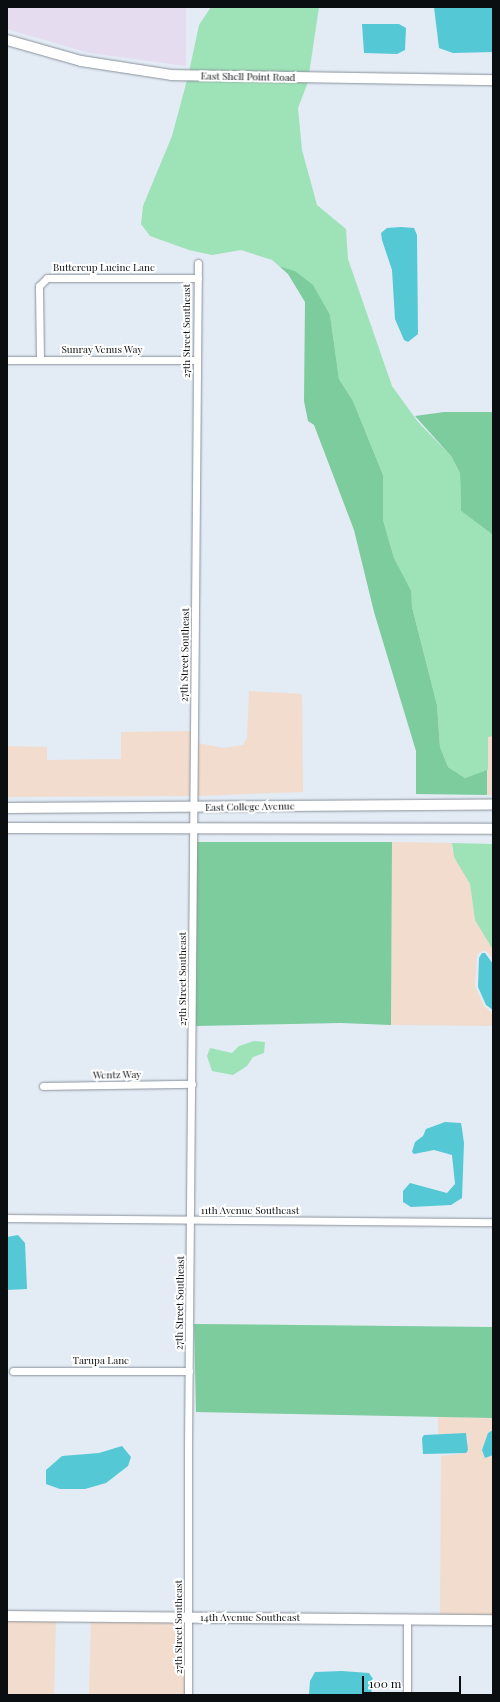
<!DOCTYPE html>
<style>
body{margin:0}
#map{position:relative;width:500px;height:1702px;overflow:hidden;background:#e3ebf5;font-family:"Playfair Display",serif}
div>[style]{position:absolute}
[style*='--x']{left:calc(var(--x)*1px);top:calc(var(--y)*1px);width:calc(var(--w)*1px);rotate:calc(var(--a)*1deg)}
.commercial>*{inset:0;background:#f1dccd}
.education>*{inset:0;background:#e5dcf0}
.green>*{inset:0;background:#9ee2b8}
.forest>*{inset:0;background:#7ccc9d}
.water>*{inset:0;background:#54c8d4}
.roads{filter:drop-shadow(0 0 1px #89919a) drop-shadow(0 0 1px #89919a)}
.street>*{height:7px;margin:-3.5px;padding:0 3.5px;transform-origin:3.5px;border-radius:3.5px;background:#fff}
.secondary>*{height:10px;margin:-5px;padding:0 5px;transform-origin:5px;border-radius:5px;background:#fff}
span{translate:-50% -50%;white-space:nowrap;text-align:center;line-height:1.15;-webkit-text-stroke:4px #fff;paint-order:stroke}
.street-label{font-size:10px;color:#0b0e11}
.frame{position:absolute;inset:0;border:8px solid #0b0e11;pointer-events:none}
.scale{position:absolute;left:362px;top:1676px;width:99px;height:18px;box-sizing:border-box;border:2px solid #0b0e11;border-top:0;padding-left:5px;font-size:12px;line-height:14px;white-space:nowrap;color:#0b0e11;-webkit-text-stroke:3px #fff;paint-order:stroke}
</style>
<div id="map">
<div class="commercial">
<i style="clip-path:polygon(249px 691px,302px 694px,303px 792px,197px 796px,198px 743px,223px 748px,243px 745px,247px 738px)"></i>
<i style="clip-path:polygon(191px 731px,190px 796px,7px 797px,7px 746px,47px 747px,47px 760px,121px 759px,121px 732px)"></i>
<i style="clip-path:polygon(488px 736px,493px 736px,493px 795px,487px 795px)"></i>
<i style="clip-path:polygon(392px 842px,452px 843px,452px 850px,470px 884px,475px 920px,493px 950px,493px 958px,485px 950px,477px 954px,475px 987px,485px 1007px,493px 1014px,493px 1026px,391px 1025px)"></i>
<i style="clip-path:polygon(438px 1417px,493px 1418px,493px 1430px,488px 1433px,482px 1450px,488px 1458px,493px 1455px,493px 1616px,440px 1616px,441px 1456px,466px 1453px,468px 1441px,467px 1435px,438px 1434px)"></i>
<i style="clip-path:polygon(7px 1620px,56px 1620px,54px 1695px,7px 1695px)"></i>
<i style="clip-path:polygon(91px 1620px,186px 1621px,185px 1695px,89px 1695px)"></i>
</div>
<div class="education">
<i style="clip-path:polygon(7px 7px,186px 7px,186px 66px,89px 53px,7px 29px)"></i>
</div>
<div class="green">
<i style="clip-path:polygon(211px 7px,319px 7px,309px 74px,189px 72px,199px 25px)"></i>
<i style="clip-path:polygon(187px 80px,308px 82px,298px 108px,302px 150px,317px 205px,346px 229px,348px 259px,392px 386px,418px 422px,451px 456px,460px 473px,461px 511px,493px 535px,493px 736px,488px 737px,488px 770px,465px 778px,448px 767px,440px 747px,437px 705px,412px 607px,410px 591px,394px 558px,383px 520px,383px 475px,353px 401px,339px 379px,330px 315px,295px 271px,279px 266px,272px 260px,241px 250px,212px 255px,189px 250px,150px 236px,141px 224px,143px 206px,172px 136px)"></i>
<i style="clip-path:polygon(452px 843px,493px 844px,493px 950px,475px 920px,470px 884px,454px 857px)"></i>
<i style="clip-path:polygon(254px 1041px,265px 1042px,264px 1053px,253px 1057px,247px 1066px,233px 1075px,212px 1071px,207px 1056px,210px 1048px,232px 1053px,239px 1046px)"></i>
</div>
<div class="forest">
<i style="clip-path:polygon(279px 266px,295px 271px,313px 285px,330px 315px,339px 379px,353px 401px,383px 475px,383px 520px,394px 558px,411px 591px,412px 607px,437px 705px,440px 747px,448px 767px,465px 778px,487px 770px,487px 795px,416px 794px,416px 751px,374px 612px,354px 530px,314px 425px,308px 421px,304px 401px,305px 302px,288px 274px)"></i>
<i style="clip-path:polygon(444px 412px,493px 412px,493px 535px,461px 511px,460px 473px,451px 456px,415px 416px)"></i>
<i style="clip-path:polygon(197px 842px,392px 842px,391px 1025px,341px 1023px,196px 1026px)"></i>
<i style="clip-path:polygon(194px 1324px,493px 1327px,493px 1418px,196px 1412px)"></i>
</div>
<div class="water">
<i style="clip-path:polygon(434px 7px,493px 7px,493px 52px,453px 53px,439px 48px)"></i>
<i style="clip-path:polygon(362px 24px,399px 24px,406px 28px,405px 50px,397px 54px,364px 53px)"></i>
<i style="clip-path:polygon(401px 227px,414px 228px,417px 235px,418px 334px,408px 342px,404px 340px,395px 319px,392px 270px,382px 240px,381px 233px,387px 228px)"></i>
<i style="clip-path:polygon(482px 953px,485px 953px,493px 964px,493px 1010px,486px 1005px,478px 987px,479px 958px)"></i>
<i style="clip-path:polygon(445px 1122px,461px 1123px,462px 1129px,464px 1143px,462px 1198px,451px 1205px,411px 1207px,403px 1202px,403px 1191px,410px 1183px,447px 1193px,455px 1184px,452px 1155px,434px 1150px,414px 1154px,412px 1152px,415px 1142px,423px 1136px,426px 1129px)"></i>
<i style="clip-path:polygon(18px 1235px,25px 1243px,27px 1289px,7px 1290px,7px 1237px)"></i>
<i style="clip-path:polygon(493px 1430px,493px 1455px,485px 1458px,482px 1450px,488px 1433px)"></i>
<i style="clip-path:polygon(466px 1433px,468px 1450px,466px 1453px,423px 1454px,422px 1438px,424px 1435px)"></i>
<i style="clip-path:polygon(122px 1446px,131px 1457px,128px 1466px,106px 1483px,85px 1489px,60px 1489px,46px 1484px,46px 1470px,62px 1456px,99px 1453px)"></i>
<i style="clip-path:polygon(342px 1671px,369px 1673px,373px 1679px,371px 1695px,309px 1695px,310px 1681px,315px 1672px)"></i>
</div>
<div class="roads">
<div class="street">
<i style="--x:7;--y:360;--w:190;--a:0"></i>
<i style="--x:40;--y:360;--w:74;--a:-90.8"></i>
<i style="--x:39;--y:286;--w:11;--a:-45"></i>
<i style="--x:47;--y:278;--w:151;--a:0"></i>
<i style="--x:43;--y:1086;--w:149;--a:-0.8"></i>
<i style="--x:7;--y:1218;--w:486;--a:0.5"></i>
<i style="--x:13;--y:1371;--w:176;--a:0"></i>
<i style="--x:188;--y:1695;--w:247;--a:-90"></i>
<i style="--x:188;--y:1448;--w:1185;--a:-89.52"></i>
<i style="--x:407;--y:1695;--w:76;--a:-90"></i>
</div>
<div class="secondary">
<i style="--x:7;--y:40;--w:77;--a:15.8"></i>
<i style="--x:81;--y:61;--w:91;--a:8.8"></i>
<i style="--x:171;--y:75;--w:322;--a:0.9"></i>
<i style="--x:7;--y:808;--w:486;--a:-0.4"></i>
<i style="--x:7;--y:828;--w:486;--a:0.1"></i>
<i style="--x:7;--y:1616;--w:486;--a:0.5"></i>
</div>
</div>
<div class="street-label">
<span style="left:248px;top:77px;rotate:1deg">East Shell Point Road</span>
<span style="left:104px;top:268px">Buttercup Lucine Lane</span>
<span style="left:187px;top:331px;rotate:-90deg">27th Street Southeast</span>
<span style="left:102px;top:350px">Sunray Venus Way</span>
<span style="left:185px;top:655px;rotate:-89deg">27th Street Southeast</span>
<span style="left:250px;top:807px;rotate:-1deg">East College Avenue</span>
<span style="left:183px;top:979px;rotate:-90deg">27th Street Southeast</span>
<span style="left:117px;top:1075px;rotate:-1deg">Wentz Way</span>
<span style="left:250px;top:1211px">11th Avenue Southeast</span>
<span style="left:180px;top:1303px;rotate:-89deg">27th Street Southeast</span>
<span style="left:101px;top:1361px">Tarupa Lane</span>
<span style="left:250px;top:1618px">14th Avenue Southeast</span>
<span style="left:179px;top:1627px;rotate:-90deg">27th Street Southeast</span>
</div>
<div class="frame"></div>
<div class="scale">100 m</div>
</div>
